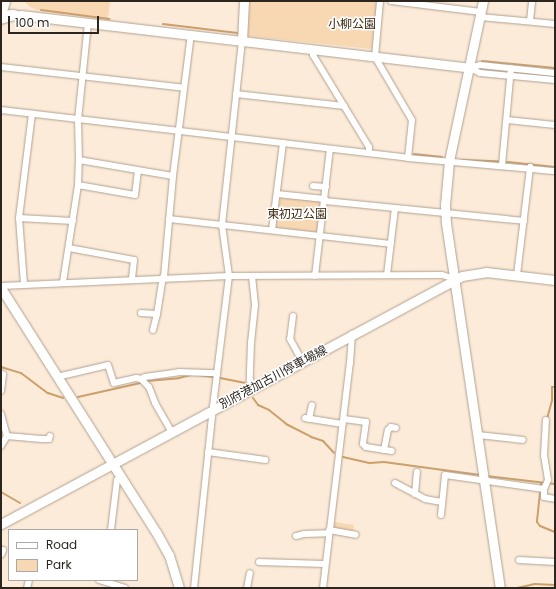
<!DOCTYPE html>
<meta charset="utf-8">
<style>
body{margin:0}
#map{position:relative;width:556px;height:589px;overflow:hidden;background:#fcebd9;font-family:Poppins,"Noto Sans JP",sans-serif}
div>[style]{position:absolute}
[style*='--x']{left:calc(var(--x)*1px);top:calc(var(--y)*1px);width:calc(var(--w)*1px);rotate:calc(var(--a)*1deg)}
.green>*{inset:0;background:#f8d7b3}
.stream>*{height:2px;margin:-1px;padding:0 1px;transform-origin:1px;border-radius:1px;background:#cc9f6b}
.roads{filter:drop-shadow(0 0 1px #b1a190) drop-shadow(0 0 1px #b1a190)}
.street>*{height:6px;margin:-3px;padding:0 3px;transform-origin:3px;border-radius:3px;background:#fff}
.secondary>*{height:9px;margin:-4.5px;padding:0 4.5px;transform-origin:4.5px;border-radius:4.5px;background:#fff}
span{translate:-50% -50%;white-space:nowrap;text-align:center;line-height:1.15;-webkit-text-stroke:3px #fff;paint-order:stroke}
.park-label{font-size:12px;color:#3a270f}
.street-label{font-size:12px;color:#2c261f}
.frame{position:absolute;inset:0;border:2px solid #2c261f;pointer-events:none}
.legend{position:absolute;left:8px;top:529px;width:130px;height:52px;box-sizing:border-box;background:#fff;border:1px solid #aba8a5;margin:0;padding:5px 7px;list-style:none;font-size:12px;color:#2c261f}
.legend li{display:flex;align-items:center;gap:8px;height:20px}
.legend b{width:20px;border:1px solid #aba8a5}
.scale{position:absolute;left:8px;top:16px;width:91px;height:18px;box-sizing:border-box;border:2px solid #2c261f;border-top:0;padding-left:5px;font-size:12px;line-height:14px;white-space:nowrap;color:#2c261f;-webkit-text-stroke:3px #fff;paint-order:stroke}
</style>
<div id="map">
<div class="green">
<i style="clip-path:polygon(24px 1px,110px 1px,108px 18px,38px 10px,30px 7px)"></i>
<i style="clip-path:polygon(246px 1px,377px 1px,372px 49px,247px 36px)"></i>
<i style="clip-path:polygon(278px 196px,320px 200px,317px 231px,315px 232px,276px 228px,274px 225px)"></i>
<i style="clip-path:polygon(335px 522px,354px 525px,353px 533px,332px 530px,333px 524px)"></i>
</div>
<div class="stream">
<i style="--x:41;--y:10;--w:69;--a:7.5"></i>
<i style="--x:163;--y:24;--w:75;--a:6.9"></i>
<i style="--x:482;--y:61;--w:73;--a:5.5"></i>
<i style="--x:414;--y:154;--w:28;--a:6"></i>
<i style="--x:461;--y:160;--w:37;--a:2"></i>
<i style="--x:507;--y:162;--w:48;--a:5.9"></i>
<i style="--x:1;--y:367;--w:21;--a:17"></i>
<i style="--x:21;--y:373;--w:34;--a:37"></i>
<i style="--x:48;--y:393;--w:16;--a:18"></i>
<i style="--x:198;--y:375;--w:15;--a:8"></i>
<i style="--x:220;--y:378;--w:26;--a:11"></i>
<i style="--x:147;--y:381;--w:32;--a:-5"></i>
<i style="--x:179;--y:378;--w:12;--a:-14"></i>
<i style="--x:78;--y:397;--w:64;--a:-12.7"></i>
<i style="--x:253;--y:398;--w:9;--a:54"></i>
<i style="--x:258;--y:405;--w:12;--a:24"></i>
<i style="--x:269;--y:410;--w:22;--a:39"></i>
<i style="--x:286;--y:424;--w:28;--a:27"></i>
<i style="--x:311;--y:437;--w:13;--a:18"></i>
<i style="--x:323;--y:441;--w:16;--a:47"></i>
<i style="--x:547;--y:419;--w:20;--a:-75"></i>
<i style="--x:552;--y:400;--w:13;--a:-90"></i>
<i style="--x:552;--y:387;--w:3;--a:0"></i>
<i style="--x:343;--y:457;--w:28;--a:13"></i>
<i style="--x:370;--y:463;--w:14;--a:-4"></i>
<i style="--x:384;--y:462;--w:97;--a:7.7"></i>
<i style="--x:486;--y:476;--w:69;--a:6.6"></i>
<i style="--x:541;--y:483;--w:39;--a:96"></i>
<i style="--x:537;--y:522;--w:5;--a:53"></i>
<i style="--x:540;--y:526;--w:16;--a:22"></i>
<i style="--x:1;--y:492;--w:22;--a:30"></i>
<i style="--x:517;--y:588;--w:18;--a:-13"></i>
<i style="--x:535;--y:584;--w:20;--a:3"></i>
</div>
<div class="roads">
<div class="street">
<i style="--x:380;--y:1;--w:56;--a:95.1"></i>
<i style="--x:375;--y:57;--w:73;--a:59.6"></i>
<i style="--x:412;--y:120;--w:38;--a:96"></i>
<i style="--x:391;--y:1;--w:91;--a:7"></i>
<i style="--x:1;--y:14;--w:12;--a:-5"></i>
<i style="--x:13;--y:13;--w:8;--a:14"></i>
<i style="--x:480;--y:17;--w:75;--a:5.3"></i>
<i style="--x:1;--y:21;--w:21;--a:-17"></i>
<i style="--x:530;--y:21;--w:20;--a:-84"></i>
<i style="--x:313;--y:50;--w:5;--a:90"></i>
<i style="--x:313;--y:55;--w:108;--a:58.7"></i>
<i style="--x:369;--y:147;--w:6;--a:90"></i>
<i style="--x:1;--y:67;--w:184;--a:6.5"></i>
<i style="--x:469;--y:68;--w:12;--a:24"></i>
<i style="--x:480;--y:73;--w:75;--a:5.3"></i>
<i style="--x:469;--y:68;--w:11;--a:-15"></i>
<i style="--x:480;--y:65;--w:75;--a:6.1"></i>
<i style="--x:236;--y:94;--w:109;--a:6.3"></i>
<i style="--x:1;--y:110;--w:410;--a:6.7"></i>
<i style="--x:408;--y:158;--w:148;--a:5.1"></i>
<i style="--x:507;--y:120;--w:48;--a:5.9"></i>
<i style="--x:79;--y:160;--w:95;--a:9.7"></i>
<i style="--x:502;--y:165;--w:97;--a:-84.7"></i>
<i style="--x:78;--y:185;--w:58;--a:10"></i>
<i style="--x:135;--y:195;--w:24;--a:-83"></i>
<i style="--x:313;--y:186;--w:13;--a:4"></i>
<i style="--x:277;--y:194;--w:48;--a:5.9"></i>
<i style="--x:325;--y:201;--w:200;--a:5.7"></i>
<i style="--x:19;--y:218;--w:54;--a:3.2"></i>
<i style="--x:169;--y:219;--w:223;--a:6.4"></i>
<i style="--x:272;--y:230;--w:88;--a:-82.8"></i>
<i style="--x:69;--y:248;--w:66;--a:10.5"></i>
<i style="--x:134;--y:260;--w:19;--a:96"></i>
<i style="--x:387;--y:275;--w:67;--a:-83.2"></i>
<i style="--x:517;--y:275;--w:109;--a:-83.1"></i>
<i style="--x:252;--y:276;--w:29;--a:84"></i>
<i style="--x:255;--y:305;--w:37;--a:96"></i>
<i style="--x:251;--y:342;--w:38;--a:92"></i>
<i style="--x:250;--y:380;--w:8;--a:60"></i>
<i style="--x:315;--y:276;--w:128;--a:-83.3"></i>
<i style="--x:164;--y:277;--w:101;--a:-84.9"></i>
<i style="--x:173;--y:176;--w:143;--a:-82.8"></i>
<i style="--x:63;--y:282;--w:98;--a:-81.2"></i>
<i style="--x:78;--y:185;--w:25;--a:-88"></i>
<i style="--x:79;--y:160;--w:40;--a:-91.4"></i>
<i style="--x:78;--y:120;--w:97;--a:-84.1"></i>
<i style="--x:24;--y:284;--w:66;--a:-94.3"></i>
<i style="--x:19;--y:218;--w:105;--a:-82.9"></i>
<i style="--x:1;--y:286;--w:228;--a:-2.5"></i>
<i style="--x:229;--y:276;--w:213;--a:-0.3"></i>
<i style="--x:442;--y:275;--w:14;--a:17"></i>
<i style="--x:141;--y:313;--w:16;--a:4"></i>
<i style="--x:293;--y:316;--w:23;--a:97"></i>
<i style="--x:290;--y:339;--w:25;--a:61"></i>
<i style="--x:153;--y:330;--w:16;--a:-76"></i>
<i style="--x:157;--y:314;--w:37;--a:-81"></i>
<i style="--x:57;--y:377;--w:52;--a:-13.2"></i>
<i style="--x:108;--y:365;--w:19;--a:72"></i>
<i style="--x:114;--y:383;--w:23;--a:-13"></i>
<i style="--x:136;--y:378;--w:5;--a:11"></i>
<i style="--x:141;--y:379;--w:11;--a:45"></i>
<i style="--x:149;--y:387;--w:17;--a:69"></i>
<i style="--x:155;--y:403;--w:34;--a:60"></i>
<i style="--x:141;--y:379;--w:4;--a:-27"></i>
<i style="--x:145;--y:377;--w:34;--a:-8"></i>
<i style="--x:179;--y:372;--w:38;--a:2"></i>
<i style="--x:1;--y:391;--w:17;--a:-83"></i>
<i style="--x:1;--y:414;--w:23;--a:75"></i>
<i style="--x:305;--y:418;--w:38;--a:9"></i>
<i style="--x:309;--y:419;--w:14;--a:-78"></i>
<i style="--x:344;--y:419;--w:22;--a:8"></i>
<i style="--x:366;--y:422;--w:22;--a:98"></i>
<i style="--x:363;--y:444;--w:4;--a:45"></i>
<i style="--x:366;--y:447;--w:26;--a:9"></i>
<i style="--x:478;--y:435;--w:45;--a:6.3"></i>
<i style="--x:1;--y:446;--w:12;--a:-59"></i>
<i style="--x:7;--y:436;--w:37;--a:5"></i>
<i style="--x:44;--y:439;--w:5;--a:0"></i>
<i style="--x:49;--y:439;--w:3;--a:-72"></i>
<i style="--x:384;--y:450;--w:20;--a:-79"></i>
<i style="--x:388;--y:430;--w:4;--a:-45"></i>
<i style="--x:391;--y:427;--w:5;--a:11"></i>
<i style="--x:208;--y:452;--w:58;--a:8"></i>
<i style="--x:395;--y:483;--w:34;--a:28"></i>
<i style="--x:425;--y:499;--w:17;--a:10"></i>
<i style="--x:544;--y:489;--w:10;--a:-66"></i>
<i style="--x:548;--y:480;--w:24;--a:-99"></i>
<i style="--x:544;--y:456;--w:36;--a:-87"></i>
<i style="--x:415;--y:494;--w:22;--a:-85"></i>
<i style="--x:441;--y:515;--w:40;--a:-84.3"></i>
<i style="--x:445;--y:475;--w:100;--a:8"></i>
<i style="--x:544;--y:489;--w:8;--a:90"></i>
<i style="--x:544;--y:497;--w:11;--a:10"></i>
<i style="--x:111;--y:530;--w:50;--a:-83.2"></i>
<i style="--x:117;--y:480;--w:5;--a:-37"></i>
<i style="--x:329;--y:530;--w:27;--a:10"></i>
<i style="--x:296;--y:536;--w:8;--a:-14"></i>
<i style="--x:304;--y:534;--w:25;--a:-2"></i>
<i style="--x:1;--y:550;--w:2;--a:0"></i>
<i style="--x:3;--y:550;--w:5;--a:112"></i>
<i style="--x:519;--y:560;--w:36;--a:3"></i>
<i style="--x:259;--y:562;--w:66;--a:1.7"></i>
<i style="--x:99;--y:580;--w:27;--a:17"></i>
<i style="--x:27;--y:588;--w:8;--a:-76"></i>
<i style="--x:194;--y:588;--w:183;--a:-84"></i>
<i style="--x:213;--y:406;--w:131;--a:-83"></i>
<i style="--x:229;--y:276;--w:51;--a:-97.8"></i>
<i style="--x:222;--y:225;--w:185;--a:-83.8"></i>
<i style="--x:247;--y:588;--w:15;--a:-79"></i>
<i style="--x:323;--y:588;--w:227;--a:-83.2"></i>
<i style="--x:350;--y:363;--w:29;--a:-86"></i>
</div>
<div class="secondary">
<i style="--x:483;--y:1;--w:164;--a:102"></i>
<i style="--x:449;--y:161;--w:44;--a:95.2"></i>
<i style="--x:445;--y:205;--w:18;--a:87"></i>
<i style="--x:446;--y:223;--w:369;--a:81.6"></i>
<i style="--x:1;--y:14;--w:14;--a:-73"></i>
<i style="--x:21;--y:15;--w:451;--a:6.7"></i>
<i style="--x:242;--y:41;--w:40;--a:-87.1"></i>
<i style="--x:1;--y:288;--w:289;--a:57.6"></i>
<i style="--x:156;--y:532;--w:26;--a:61"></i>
<i style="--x:169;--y:555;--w:34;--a:73"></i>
<i style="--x:1;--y:524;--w:523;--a:-28.28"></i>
<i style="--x:462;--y:276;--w:24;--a:-9"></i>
<i style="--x:486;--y:272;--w:69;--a:6.6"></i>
</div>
</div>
<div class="park-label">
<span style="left:352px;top:24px">小柳公園</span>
<span style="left:297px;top:214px">東初辺公園</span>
</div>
<div class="street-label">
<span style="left:273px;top:377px;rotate:-28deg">別府港加古川停車場線</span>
</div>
<div class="frame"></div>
<ul class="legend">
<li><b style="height:5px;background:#fff"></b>Road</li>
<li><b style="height:11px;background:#f8d7b3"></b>Park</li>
</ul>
<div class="scale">100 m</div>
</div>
